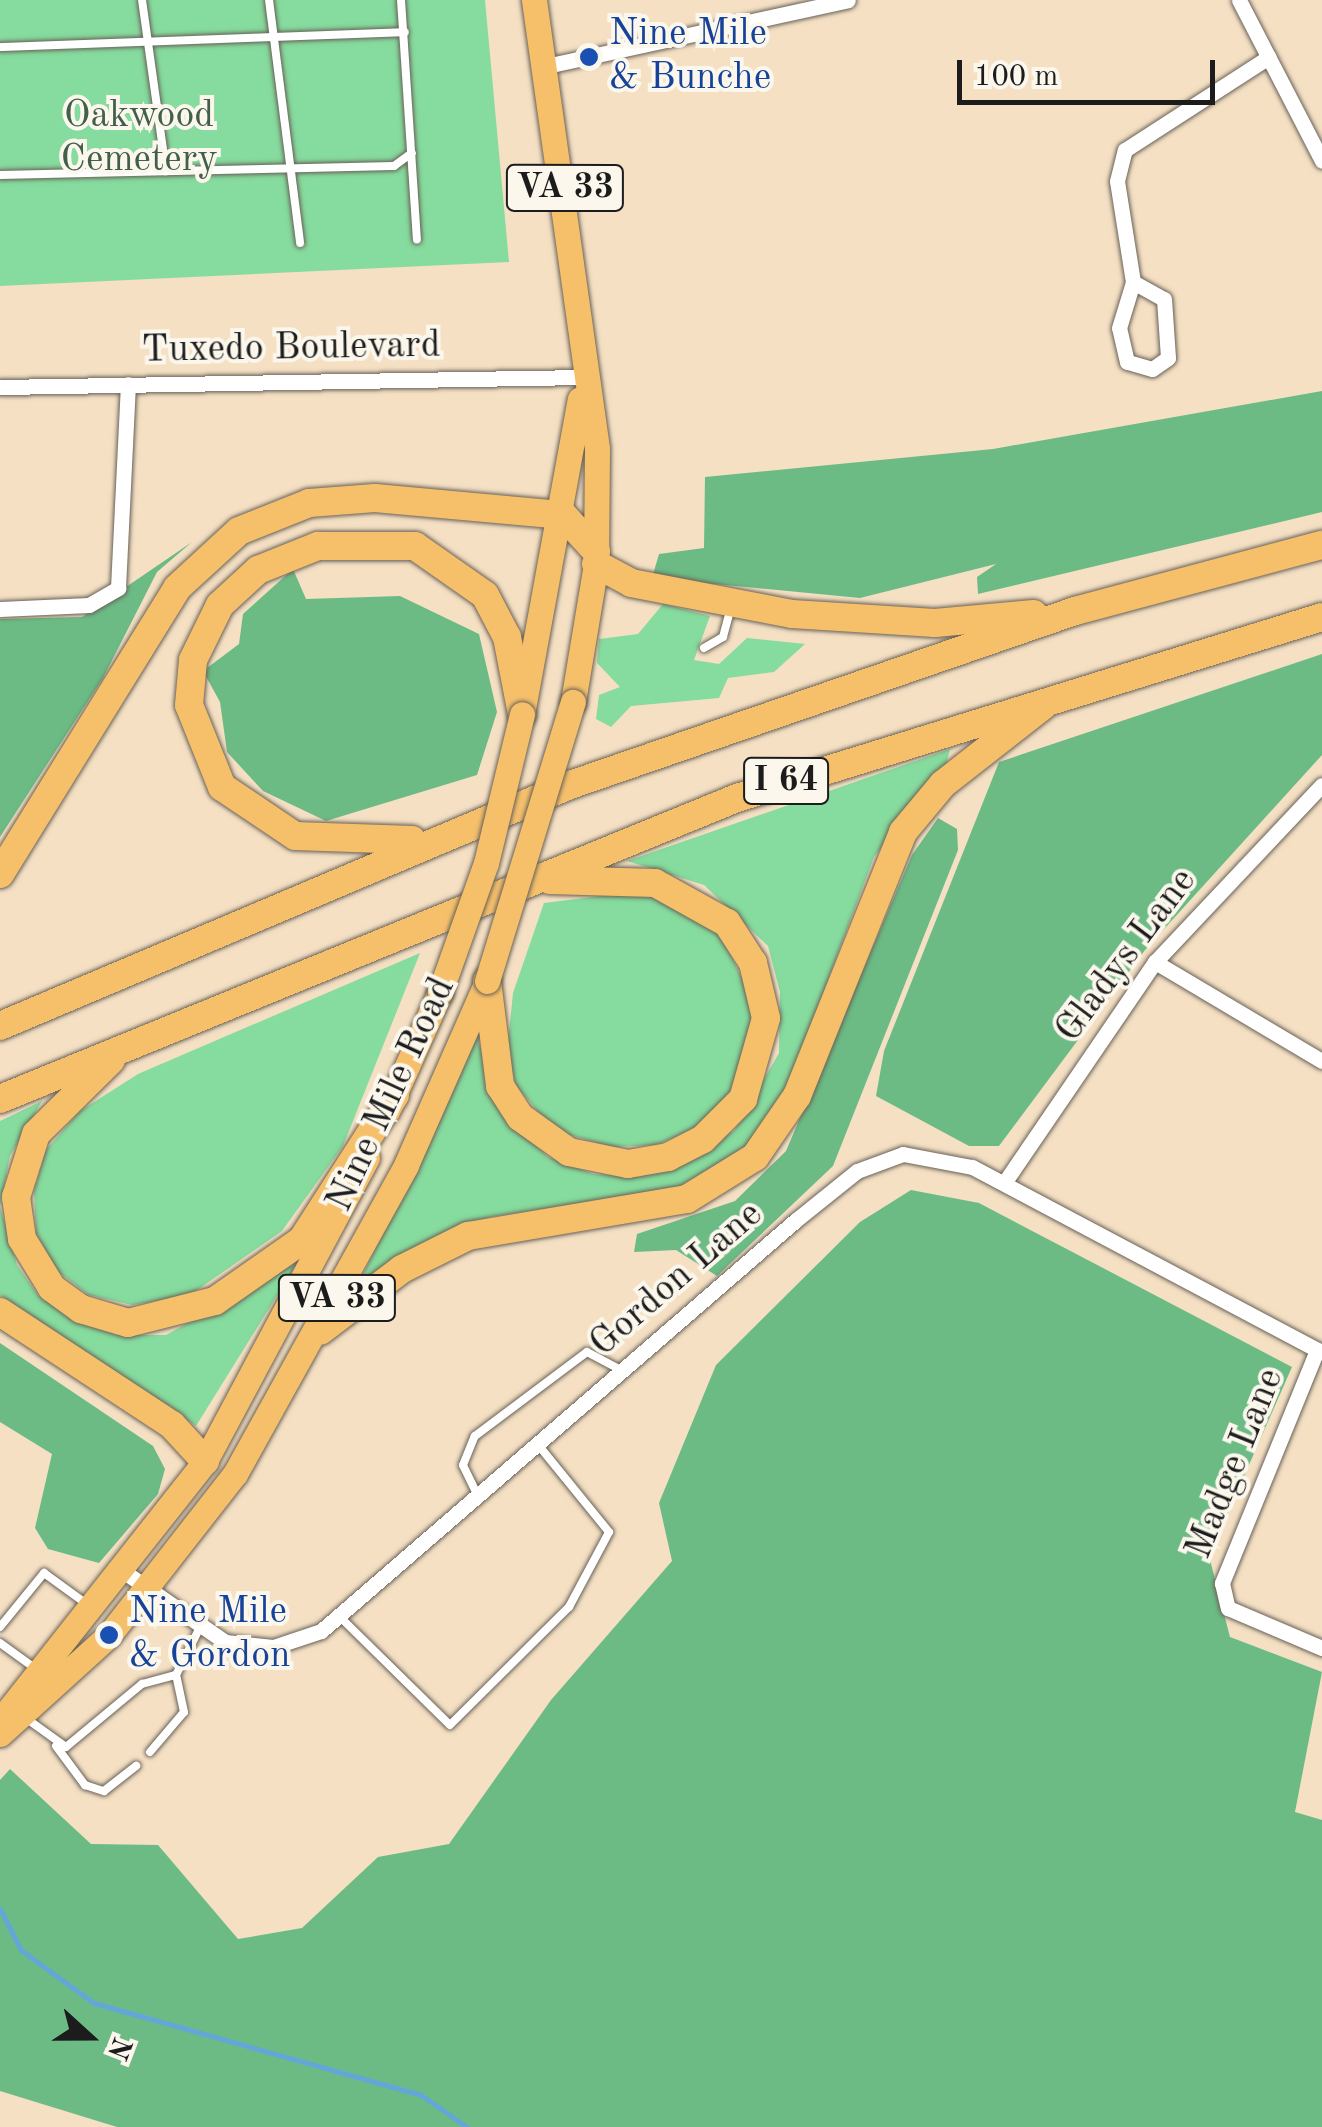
<!DOCTYPE html>
<style>
body{margin:0}
#map{position:relative;width:1322px;height:2127px;overflow:hidden;background:#f5e0c4;font-family:"Old Standard TT",serif}
div>[style]{position:absolute}
[style*='--x']{left:calc(var(--x)*1px);top:calc(var(--y)*1px);width:calc(var(--w)*1px);rotate:calc(var(--a)*1deg)}
.green>*{inset:0;background:#86db9e}
.forest>*{inset:0;background:#6cbb85}
.stream>*{height:5px;margin:-2.5px;padding:0 2.5px;transform-origin:2.5px;border-radius:2.5px;background:#62a7d8}
.roads{filter:drop-shadow(0 0 2px #686157) drop-shadow(0 0 2px #686157)}
.service>*{height:8px;margin:-4px;padding:0 4px;transform-origin:4px;border-radius:4px;background:#fff}
.minor>*{height:15px;margin:-7.5px;padding:0 7.5px;transform-origin:7.5px;border-radius:7.5px;background:#fff}
.primary>*{height:25px;margin:-12.5px;padding:0 12.5px;transform-origin:12.5px;border-radius:12.5px;background:#f6c06b}
.motorway>*{height:28px;margin:-14px;padding:0 14px;transform-origin:14px;border-radius:14px;background:#f6c06b}
.bridges{filter:drop-shadow(0 0 2px #686157) drop-shadow(0 0 2px #686157)}
.primary-bridge>*{height:25px;margin:-12.5px;padding:0 12.5px;transform-origin:12.5px;border-radius:12.5px;background:#f6c06b}
.dots>*{width:28px;height:28px;translate:-50% -50%;box-sizing:border-box;border:5px solid #fbf7ec;border-radius:50%}
span{translate:-50% -50%;white-space:nowrap;text-align:center;line-height:1.15;-webkit-text-stroke:8px #fbf7ec;paint-order:stroke}
.shield-label span{padding:2px 8px;background:#fbf7ec;border:2px solid;border-radius:8px;-webkit-text-stroke-width:0}
.shield-label{font-size:35px;color:#1c1c1c;font-weight:700}
.transit-label{font-size:38px;color:#164399}
.left{translate:0 -50%;text-align:left}
.park-label{font-size:38px;color:#415f4a}
.street-label{font-size:38px;color:#1c1c1c}
.north{position:absolute;left:40px;top:1987px;width:100px;height:100px;-webkit-text-stroke:8px #fbf7ec;paint-order:stroke;rotate:111deg;font-size:28px;font-weight:700;line-height:40px;text-align:center;color:#1c1c1c}
.north::after{content:'';display:block;margin:auto;width:35px;height:45px;background:#1c1c1c;clip-path:polygon(50% 0,100% 100%,50% 72%,0 100%)}
.scale{position:absolute;left:957px;top:60px;width:258px;height:45px;box-sizing:border-box;border:5px solid #1c1c1c;border-top:0;padding-left:12px;font-size:30px;line-height:35px;white-space:nowrap;color:#1c1c1c;-webkit-text-stroke:8px #fbf7ec;paint-order:stroke}
</style>
<div id="map">
<div class="green">
<i style="clip-path:polygon(0 0,485px 0,509px 262px,0 286px)"></i>
<i style="clip-path:polygon(663px 604px,710px 616px,694px 660px,719px 664px,747px 638px,805px 644px,774px 672px,728px 678px,719px 698px,631px 706px,611px 727px,596px 719px,599px 695px,620px 687px,597px 663px,599px 639px,638px 634px)"></i>
<i style="clip-path:polygon(950px 749px,946px 766px,874px 857px,786px 1092px,748px 1147px,675px 1189px,490px 1217px,360px 1281px,477px 1037px,503px 1115px,548px 1157px,593px 1174px,640px 1177px,734px 1131px,779px 1053px,780px 992px,768px 946px,704px 885px,627px 861px)"></i>
<i style="clip-path:polygon(633px 892px,684px 904px,718px 930px,753px 1000px,751px 1049px,736px 1090px,702px 1125px,656px 1145px,613px 1147px,566px 1134px,538px 1112px,516px 1085px,507px 1052px,513px 993px,544px 903px)"></i>
<i style="clip-path:polygon(420px 953px,343px 1146px,282px 1231px,190px 1295px,132px 1305px,89px 1295px,57px 1271px,36px 1233px,34px 1191px,46px 1150px,80px 1111px,138px 1074px)"></i>
<i style="clip-path:polygon(42px 1101px,10px 1156px,0 1207px,0 1121px)"></i>
<i style="clip-path:polygon(0 1207px,17px 1265px,38px 1295px,75px 1322px,117px 1335px,166px 1335px,298px 1262px,196px 1426px,0 1295px)"></i>
</div>
<div class="forest">
<i style="clip-path:polygon(1322px 391px,1322px 512px,978px 594px,977px 577px,996px 564px,860px 598px,652px 578px,659px 554px,704px 548px,705px 477px,993px 449px)"></i>
<i style="clip-path:polygon(192px 542px,157px 572px,103px 678px,0 837px,0 619px,82px 617px)"></i>
<i style="clip-path:polygon(293px 569px,306px 599px,400px 596px,479px 634px,497px 712px,477px 775px,326px 821px,263px 791px,227px 752px,220px 702px,203px 671px,239px 644px,243px 614px)"></i>
<i style="clip-path:polygon(1322px 654px,1322px 755px,1145px 950px,999px 1146px,969px 1146px,876px 1096px,884px 1051px,999px 762px)"></i>
<i style="clip-path:polygon(938px 818px,957px 829px,958px 850px,833px 1166px,717px 1276px,676px 1250px,634px 1252px,637px 1234px,735px 1201px,786px 1151px,912px 855px)"></i>
<i style="clip-path:polygon(911px 1190px,979px 1203px,1292px 1367px,1209px 1556px,1230px 1637px,1322px 1672px,1295px 1812px,1322px 1820px,1322px 2127px,117px 2127px,0 2091px,0 1780px,10px 1769px,91px 1844px,158px 1845px,238px 1939px,302px 1928px,378px 1857px,449px 1844px,551px 1700px,672px 1561px,659px 1503px,716px 1365px,860px 1222px)"></i>
<i style="clip-path:polygon(0 1343px,153px 1446px,165px 1469px,158px 1494px,99px 1563px,48px 1549px,35px 1528px,52px 1454px,0 1422px)"></i>
</div>
<div class="stream">
<i style="--x:0;--y:1909;--w:46;--a:62.9"></i>
<i style="--x:21;--y:1950;--w:90;--a:36"></i>
<i style="--x:94;--y:2003;--w:340;--a:15.7"></i>
<i style="--x:421;--y:2095;--w:56;--a:34.8"></i>
</div>
<div class="roads">
<div class="service">
<i style="--x:142;--y:0;--w:173;--a:82"></i>
<i style="--x:269;--y:0;--w:245;--a:82.7"></i>
<i style="--x:401;--y:0;--w:240;--a:86.2"></i>
<i style="--x:0;--y:47;--w:405;--a:-2.1"></i>
<i style="--x:0;--y:175;--w:394;--a:-1.3"></i>
<i style="--x:394;--y:166;--w:22;--a:-36"></i>
<i style="--x:704;--y:648;--w:22;--a:-30"></i>
<i style="--x:723;--y:637;--w:31;--a:-75"></i>
<i style="--x:478;--y:1496;--w:34;--a:-116"></i>
<i style="--x:463;--y:1465;--w:31;--a:-68"></i>
<i style="--x:475;--y:1436;--w:140;--a:-36.9"></i>
<i style="--x:587;--y:1352;--w:40;--a:28"></i>
<i style="--x:340;--y:1617;--w:154;--a:44.5"></i>
<i style="--x:450;--y:1725;--w:168;--a:-44.8"></i>
<i style="--x:569;--y:1607;--w:85;--a:-61.9"></i>
<i style="--x:609;--y:1532;--w:111;--a:-129.1"></i>
<i style="--x:0;--y:1627;--w:70;--a:-50.8"></i>
<i style="--x:44;--y:1573;--w:54;--a:36"></i>
<i style="--x:0;--y:1643;--w:44;--a:35.8"></i>
<i style="--x:27;--y:1719;--w:48;--a:35.7"></i>
<i style="--x:66;--y:1747;--w:99;--a:-39.7"></i>
<i style="--x:142;--y:1684;--w:35;--a:-15"></i>
<i style="--x:176;--y:1675;--w:49;--a:-63.4"></i>
<i style="--x:56;--y:1746;--w:49;--a:53.4"></i>
<i style="--x:85;--y:1785;--w:20;--a:18"></i>
<i style="--x:104;--y:1791;--w:41;--a:-38"></i>
<i style="--x:150;--y:1752;--w:52;--a:-49.6"></i>
<i style="--x:184;--y:1712;--w:38;--a:-102"></i>
</div>
<div class="minor">
<i style="--x:1239;--y:0;--w:181;--a:62.7"></i>
<i style="--x:546;--y:66;--w:309;--a:-12.3"></i>
<i style="--x:1133;--y:282;--w:35;--a:29"></i>
<i style="--x:1164;--y:299;--w:59;--a:86.1"></i>
<i style="--x:1168;--y:358;--w:19;--a:145"></i>
<i style="--x:1152;--y:369;--w:26;--a:-164"></i>
<i style="--x:1127;--y:362;--w:35;--a:-103"></i>
<i style="--x:1119;--y:328;--w:48;--a:-73.1"></i>
<i style="--x:1133;--y:282;--w:102;--a:-99"></i>
<i style="--x:1117;--y:181;--w:32;--a:-76"></i>
<i style="--x:1125;--y:150;--w:171;--a:-32.9"></i>
<i style="--x:0;--y:387;--w:583;--a:-0.98"></i>
<i style="--x:0;--y:609;--w:89;--a:-2.6"></i>
<i style="--x:89;--y:605;--w:34;--a:-30"></i>
<i style="--x:118;--y:588;--w:204;--a:-87.2"></i>
<i style="--x:1155;--y:962;--w:194;--a:30.7"></i>
<i style="--x:1004;--y:1183;--w:268;--a:-55.7"></i>
<i style="--x:1155;--y:962;--w:243;--a:-46.7"></i>
<i style="--x:1317;--y:1350;--w:252;--a:112.2"></i>
<i style="--x:1222;--y:1583;--w:26;--a:77"></i>
<i style="--x:1228;--y:1608;--w:102;--a:23.1"></i>
<i style="--x:123;--y:1571;--w:124;--a:34.8"></i>
<i style="--x:225;--y:1642;--w:48;--a:5.9"></i>
<i style="--x:273;--y:1647;--w:51;--a:-18.4"></i>
<i style="--x:321;--y:1631;--w:628;--a:-40.87"></i>
<i style="--x:796;--y:1220;--w:78;--a:-38.8"></i>
<i style="--x:857;--y:1171;--w:49;--a:-20.3"></i>
<i style="--x:903;--y:1154;--w:70;--a:10.7"></i>
<i style="--x:972;--y:1167;--w:396;--a:27.9"></i>
</div>
<div class="primary">
<i style="--x:534;--y:0;--w:453;--a:82"></i>
<i style="--x:597;--y:449;--w:115;--a:90.5"></i>
<i style="--x:596;--y:564;--w:140;--a:99.5"></i>
<i style="--x:522;--y:714;--w:320;--a:-79.6"></i>
<i style="--x:387;--y:1111;--w:130;--a:-66"></i>
<i style="--x:0;--y:1721;--w:331;--a:-51.7"></i>
<i style="--x:205;--y:1461;--w:344;--a:-61.9"></i>
<i style="--x:0;--y:1734;--w:147;--a:-42.2"></i>
<i style="--x:109;--y:1635;--w:204;--a:-52"></i>
<i style="--x:235;--y:1474;--w:353;--a:-61"></i>
<i style="--x:406;--y:1165;--w:201;--a:-66.2"></i>
</div>
<div class="motorway">
<i style="--x:596;--y:564;--w:40;--a:28"></i>
<i style="--x:631;--y:583;--w:164;--a:10.9"></i>
<i style="--x:792;--y:614;--w:143;--a:3.6"></i>
<i style="--x:935;--y:623;--w:99;--a:-5.2"></i>
<i style="--x:412;--y:840;--w:117;--a:-178"></i>
<i style="--x:295;--y:836;--w:88;--a:-146.1"></i>
<i style="--x:222;--y:787;--w:88;--a:-111.9"></i>
<i style="--x:189;--y:705;--w:45;--a:-84.9"></i>
<i style="--x:193;--y:660;--w:61;--a:-63.9"></i>
<i style="--x:220;--y:605;--w:52;--a:-42.6"></i>
<i style="--x:258;--y:570;--w:65;--a:-21.8"></i>
<i style="--x:318;--y:546;--w:97;--a:0"></i>
<i style="--x:415;--y:546;--w:85;--a:35"></i>
<i style="--x:485;--y:595;--w:47;--a:62.4"></i>
<i style="--x:507;--y:637;--w:78;--a:79"></i>
<i style="--x:0;--y:874;--w:336;--a:-58.2"></i>
<i style="--x:177;--y:588;--w:84;--a:-42.6"></i>
<i style="--x:239;--y:531;--w:75;--a:-21.8"></i>
<i style="--x:309;--y:503;--w:66;--a:-4.3"></i>
<i style="--x:375;--y:498;--w:189;--a:5.2"></i>
<i style="--x:563;--y:515;--w:49;--a:47.5"></i>
<i style="--x:487;--y:981;--w:106;--a:82.9"></i>
<i style="--x:500;--y:1086;--w:37;--a:57"></i>
<i style="--x:520;--y:1117;--w:60;--a:35.5"></i>
<i style="--x:569;--y:1152;--w:60;--a:11.5"></i>
<i style="--x:628;--y:1164;--w:41;--a:-9.9"></i>
<i style="--x:668;--y:1157;--w:39;--a:-27"></i>
<i style="--x:703;--y:1139;--w:57;--a:-45"></i>
<i style="--x:743;--y:1099;--w:84;--a:-74.1"></i>
<i style="--x:766;--y:1018;--w:57;--a:-103.3"></i>
<i style="--x:753;--y:963;--w:48;--a:-123"></i>
<i style="--x:727;--y:923;--w:82;--a:-150.9"></i>
<i style="--x:655;--y:883;--w:105;--a:-178.4"></i>
<i style="--x:0;--y:1026;--w:619;--a:-22.92"></i>
<i style="--x:570;--y:785;--w:534;--a:-19.01"></i>
<i style="--x:1075;--y:611;--w:256;--a:-15"></i>
<i style="--x:111;--y:1060;--w:105;--a:135.4"></i>
<i style="--x:36;--y:1134;--w:66;--a:107.6"></i>
<i style="--x:16;--y:1197;--w:42;--a:81.9"></i>
<i style="--x:22;--y:1239;--w:57;--a:58.5"></i>
<i style="--x:52;--y:1288;--w:36;--a:36"></i>
<i style="--x:81;--y:1309;--w:49;--a:16.6"></i>
<i style="--x:128;--y:1323;--w:90;--a:-14.2"></i>
<i style="--x:215;--y:1301;--w:106;--a:-35"></i>
<i style="--x:302;--y:1240;--w:172;--a:-57.3"></i>
<i style="--x:0;--y:1099;--w:796;--a:-22.22"></i>
<i style="--x:737;--y:798;--w:612;--a:-17.19"></i>
<i style="--x:0;--y:1312;--w:206;--a:33.3"></i>
<i style="--x:172;--y:1425;--w:49;--a:47.5"></i>
<i style="--x:320;--y:1331;--w:103;--a:-37.1"></i>
<i style="--x:402;--y:1269;--w:74;--a:-26.6"></i>
<i style="--x:468;--y:1236;--w:222;--a:-9.6"></i>
<i style="--x:687;--y:1199;--w:80;--a:-31.7"></i>
<i style="--x:755;--y:1157;--w:74;--a:-55.5"></i>
<i style="--x:797;--y:1096;--w:284;--a:-68.1"></i>
<i style="--x:903;--y:832;--w:62;--a:-50.2"></i>
<i style="--x:943;--y:784;--w:127;--a:-38"></i>
</div>
</div>
<div class="bridges">
<div class="primary-bridge">
<i style="--x:487;--y:981;--w:292;--a:-72.9"></i>
<i style="--x:440;--y:992;--w:137;--a:-70.4"></i>
<i style="--x:486;--y:863;--w:153;--a:-76.4"></i>
</div>
</div>
<div class="dots">
<i style="left:589px;top:57px;background:#1a4fb4"></i>
<i style="left:109px;top:1635px;background:#1a4fb4"></i>
</div>
<div class="shield-label">
<span style="left:565px;top:188px">VA 33</span>
<span style="left:786px;top:781px">I 64</span>
<span style="left:337px;top:1298px">VA 33</span>
</div>
<div class="transit-label">
<span class="left" style="left:609px;top:57px">Nine Mile<br>&amp; Bunche</span>
<span class="left" style="left:129px;top:1635px">Nine Mile<br>&amp; Gordon</span>
</div>
<div class="park-label">
<span style="left:139px;top:139px">Oakwood<br>Cemetery</span>
</div>
<div class="street-label">
<span style="left:291px;top:349px;rotate:-1deg">Tuxedo Boulevard</span>
<span style="left:1127px;top:956px;rotate:-53deg">Gladys Lane</span>
<span style="left:392px;top:1095px;rotate:-65deg">Nine Mile Road</span>
<span style="left:677px;top:1280px;rotate:-41deg">Gordon Lane</span>
<span style="left:1236px;top:1464px;rotate:-68deg">Madge Lane</span>
</div>
<div class="north">N</div>
<div class="scale">100 m</div>
</div>
